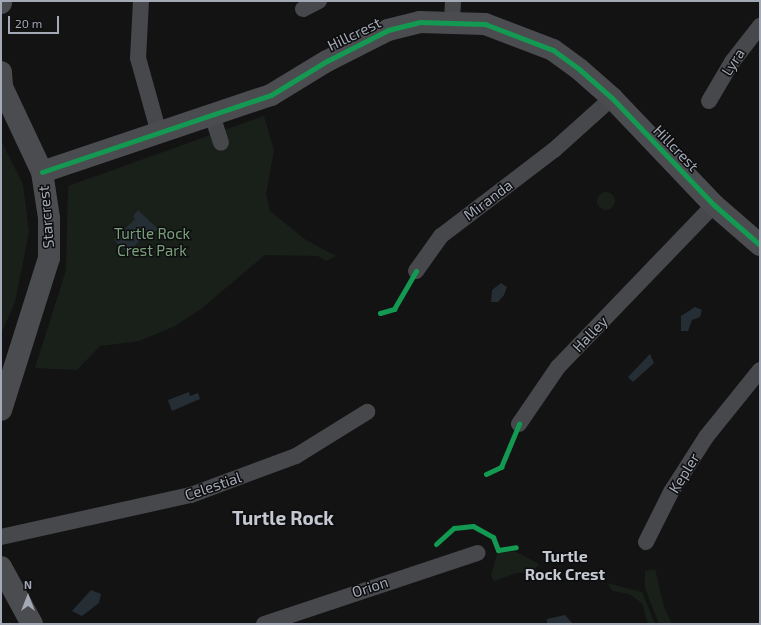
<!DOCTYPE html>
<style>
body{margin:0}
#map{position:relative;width:761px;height:625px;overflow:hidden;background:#131313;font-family:"Exo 2",sans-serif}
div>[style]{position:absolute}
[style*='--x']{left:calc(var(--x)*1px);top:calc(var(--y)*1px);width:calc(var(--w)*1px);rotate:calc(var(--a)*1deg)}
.green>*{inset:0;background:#19201a}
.round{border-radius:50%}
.water>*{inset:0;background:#262e35}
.street>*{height:16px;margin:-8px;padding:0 8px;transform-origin:8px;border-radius:8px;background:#47484c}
.secondary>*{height:22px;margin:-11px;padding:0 11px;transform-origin:11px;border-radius:11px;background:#4b4c50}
.cycleway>*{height:5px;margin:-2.5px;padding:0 2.5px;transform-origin:2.5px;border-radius:2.5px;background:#139951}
span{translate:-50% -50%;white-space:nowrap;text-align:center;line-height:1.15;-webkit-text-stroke:3px #0d0d0f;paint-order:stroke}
.street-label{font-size:15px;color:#a3a9b5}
.park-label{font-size:15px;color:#7aa07b}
.neighbourhood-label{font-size:16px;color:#c4c8d1;font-weight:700}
.district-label{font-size:19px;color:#c4c8d1;font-weight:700}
.frame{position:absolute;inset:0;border:2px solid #a3a9b5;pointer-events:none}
.north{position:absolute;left:8px;top:577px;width:40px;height:40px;-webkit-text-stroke:3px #0d0d0f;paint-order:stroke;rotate:0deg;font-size:11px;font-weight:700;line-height:16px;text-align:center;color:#a3a9b5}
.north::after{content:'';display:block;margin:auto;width:14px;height:18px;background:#a3a9b5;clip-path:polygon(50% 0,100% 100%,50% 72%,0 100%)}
.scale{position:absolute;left:8px;top:16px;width:51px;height:18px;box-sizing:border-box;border:2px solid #a3a9b5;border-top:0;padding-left:5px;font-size:12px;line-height:14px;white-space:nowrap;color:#a3a9b5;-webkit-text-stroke:3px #0d0d0f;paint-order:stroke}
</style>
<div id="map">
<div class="green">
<i style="clip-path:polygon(264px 116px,274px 150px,266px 194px,270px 211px,306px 240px,336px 256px,326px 261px,318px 256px,265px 255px,201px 309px,175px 326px,139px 341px,100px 346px,77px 370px,35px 368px,66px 270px,68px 186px)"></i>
<i style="clip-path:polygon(1px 141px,23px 184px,29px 232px,15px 302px,1px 334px)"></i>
<i class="round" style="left:597px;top:192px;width:18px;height:18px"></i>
<i style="clip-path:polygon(498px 551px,516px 552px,539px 564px,532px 572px,517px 573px,494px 581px,491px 575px)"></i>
<i style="clip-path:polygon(655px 569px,664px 607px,672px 624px,659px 624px,645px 588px,645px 571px)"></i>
<i style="clip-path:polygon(607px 583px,642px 592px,655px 624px,648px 624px,642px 603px,629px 594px,613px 591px)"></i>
</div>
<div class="water">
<i style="clip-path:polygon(138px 210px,158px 229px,152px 234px,148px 232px,128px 253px,114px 240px,135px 219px,133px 216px)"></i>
<i style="clip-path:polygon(501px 283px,507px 287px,504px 295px,498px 302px,491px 302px,492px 290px)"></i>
<i style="clip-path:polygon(695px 307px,702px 310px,700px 317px,692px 320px,688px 331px,681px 331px,681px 316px)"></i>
<i style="clip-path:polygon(650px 354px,654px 363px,633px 382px,628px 377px)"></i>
<i style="clip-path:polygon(189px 392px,190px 396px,198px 393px,200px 399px,172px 411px,168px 400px)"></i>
<i style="clip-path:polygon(91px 590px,101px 594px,99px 603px,82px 616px,72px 611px)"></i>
<i style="clip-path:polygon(565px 615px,573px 624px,547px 624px,547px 619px)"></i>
</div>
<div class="street">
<i style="--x:141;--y:1;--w:57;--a:93"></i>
<i style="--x:138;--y:58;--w:78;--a:74.4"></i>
<i style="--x:303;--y:9;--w:18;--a:-27"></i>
<i style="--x:452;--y:21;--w:20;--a:-87"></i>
<i style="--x:709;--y:101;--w:45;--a:-59.5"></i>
<i style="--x:732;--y:62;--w:46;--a:-52.1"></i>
<i style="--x:212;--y:115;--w:29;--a:72"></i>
<i style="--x:416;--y:271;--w:43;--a:-54.5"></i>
<i style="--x:441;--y:236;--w:142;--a:-37.3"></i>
<i style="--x:554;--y:150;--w:78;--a:-41.9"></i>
<i style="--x:519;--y:424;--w:69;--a:-55.6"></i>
<i style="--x:558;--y:367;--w:225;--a:-46.1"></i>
<i style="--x:1;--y:537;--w:195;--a:-12.5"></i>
<i style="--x:191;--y:495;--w:112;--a:-20.4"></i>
<i style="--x:296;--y:456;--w:84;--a:-31.8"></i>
<i style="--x:646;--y:542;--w:56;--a:-63.4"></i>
<i style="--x:671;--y:492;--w:65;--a:-57.5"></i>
<i style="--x:706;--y:437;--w:86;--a:-51.1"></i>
<i style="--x:264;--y:624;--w:225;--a:-18.4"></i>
</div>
<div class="secondary">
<i style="--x:1;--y:3;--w:2;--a:-90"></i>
<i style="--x:1;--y:72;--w:15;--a:86"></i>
<i style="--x:2;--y:87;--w:94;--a:64.8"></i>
<i style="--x:42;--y:172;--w:47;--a:81.3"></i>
<i style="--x:49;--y:218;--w:40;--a:90"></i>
<i style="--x:49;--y:258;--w:159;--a:107.5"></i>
<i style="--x:42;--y:172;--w:242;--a:-18.6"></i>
<i style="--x:271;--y:95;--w:66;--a:-31.3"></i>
<i style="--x:327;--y:61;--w:68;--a:-26.9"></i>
<i style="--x:388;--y:30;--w:33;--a:-14"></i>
<i style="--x:420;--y:22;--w:65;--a:1.8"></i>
<i style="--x:485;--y:24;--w:73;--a:20.9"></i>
<i style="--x:553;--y:50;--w:32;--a:36"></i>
<i style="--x:579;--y:69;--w:44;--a:41.3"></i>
<i style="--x:612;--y:98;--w:148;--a:46.4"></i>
<i style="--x:714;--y:205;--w:61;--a:41"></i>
<i style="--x:1;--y:567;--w:65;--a:61.5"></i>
</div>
<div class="cycleway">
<i style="--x:42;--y:172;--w:242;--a:-18.6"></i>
<i style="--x:271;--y:95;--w:66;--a:-31.3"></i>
<i style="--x:327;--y:61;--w:68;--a:-26.9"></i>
<i style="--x:388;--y:30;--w:33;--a:-14"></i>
<i style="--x:420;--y:22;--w:65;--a:1.8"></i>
<i style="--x:485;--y:24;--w:73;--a:20.9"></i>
<i style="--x:553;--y:50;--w:32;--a:36"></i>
<i style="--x:579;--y:69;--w:44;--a:41.3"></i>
<i style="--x:612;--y:98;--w:148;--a:46.4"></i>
<i style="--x:714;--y:205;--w:61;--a:41"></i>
<i style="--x:380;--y:313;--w:15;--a:-16"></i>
<i style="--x:394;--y:309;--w:44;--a:-59.9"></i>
<i style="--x:486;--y:474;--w:17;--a:-25"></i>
<i style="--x:501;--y:467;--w:47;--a:-67.3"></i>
<i style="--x:436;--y:544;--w:24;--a:-42"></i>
<i style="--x:454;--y:528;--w:19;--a:-6"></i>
<i style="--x:473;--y:526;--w:23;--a:29"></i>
<i style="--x:493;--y:537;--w:14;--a:69"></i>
<i style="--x:498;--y:550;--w:18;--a:-9"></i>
</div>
<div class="street-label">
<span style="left:354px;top:34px;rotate:-26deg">Hillcrest</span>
<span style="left:733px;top:62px;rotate:-57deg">Lyra</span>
<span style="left:676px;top:148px;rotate:46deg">Hillcrest</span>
<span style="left:488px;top:200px;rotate:-37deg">Miranda</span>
<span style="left:46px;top:217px;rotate:-95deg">Starcrest</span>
<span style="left:590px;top:334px;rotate:-46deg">Halley</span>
<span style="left:684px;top:473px;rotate:-58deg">Kepler</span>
<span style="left:213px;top:486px;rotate:-19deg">Celestial</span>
<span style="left:370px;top:587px;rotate:-18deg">Orion</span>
</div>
<div class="park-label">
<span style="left:152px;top:242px">Turtle Rock<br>Crest Park</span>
</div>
<div class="neighbourhood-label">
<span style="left:565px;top:565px">Turtle<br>Rock Crest</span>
</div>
<div class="district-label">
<span style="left:283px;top:518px">Turtle Rock</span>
</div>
<div class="frame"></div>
<div class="north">N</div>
<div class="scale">20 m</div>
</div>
